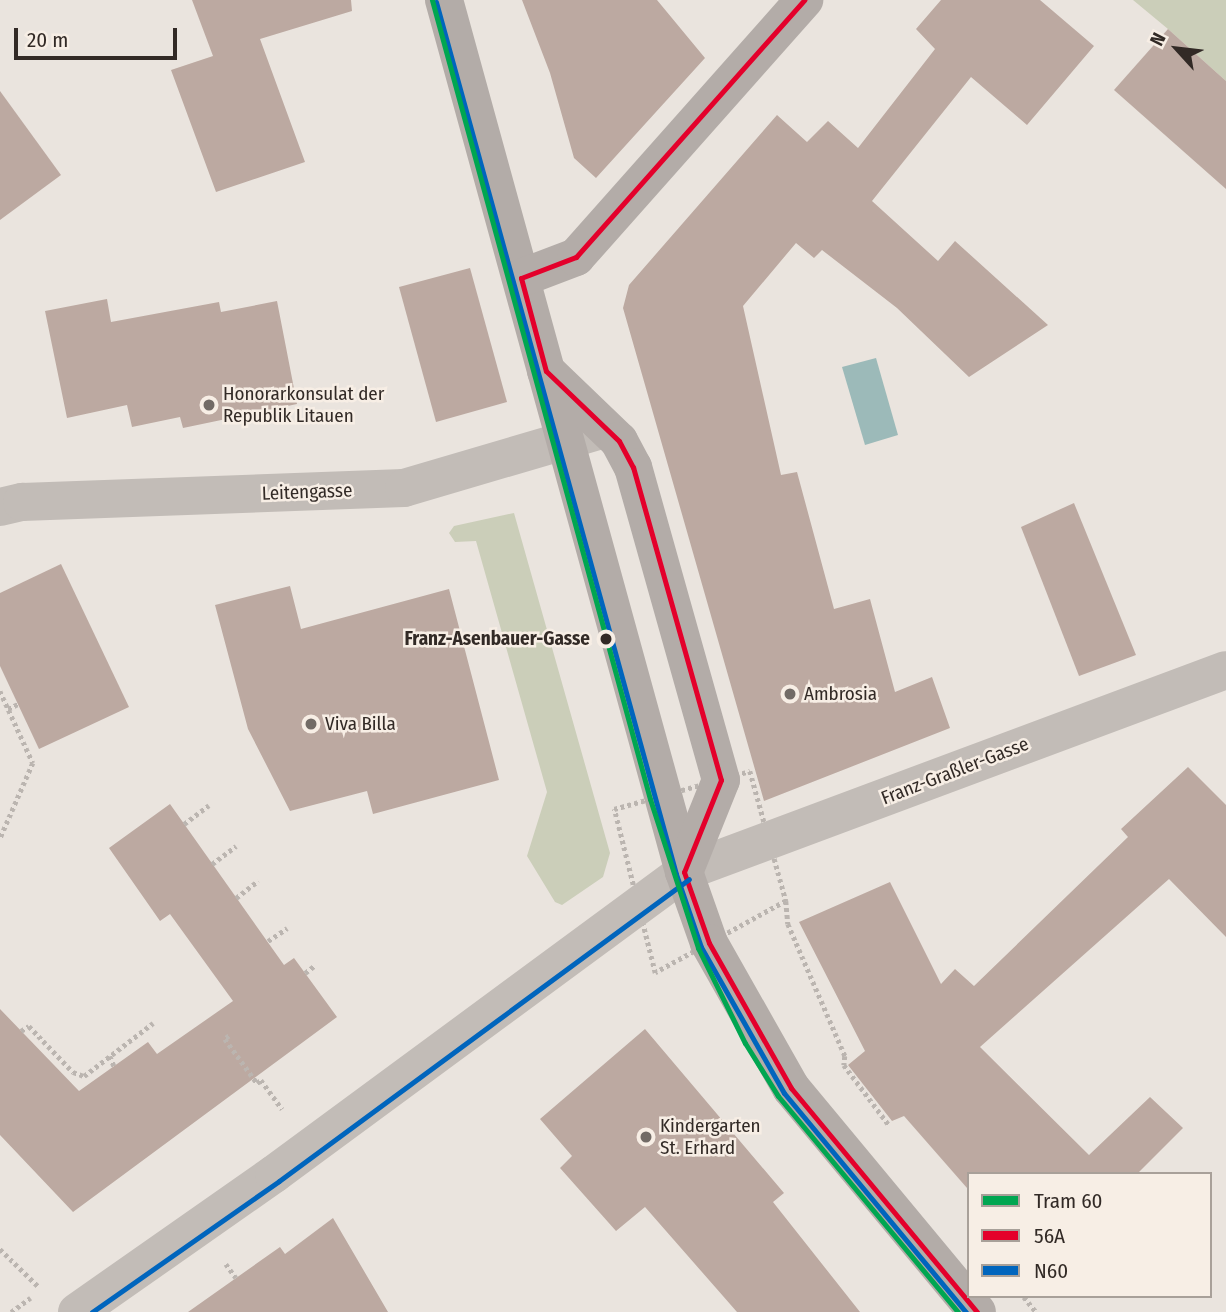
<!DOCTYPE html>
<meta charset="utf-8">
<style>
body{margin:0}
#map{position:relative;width:1226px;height:1312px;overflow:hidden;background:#eae4de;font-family:"Fira Sans Condensed",sans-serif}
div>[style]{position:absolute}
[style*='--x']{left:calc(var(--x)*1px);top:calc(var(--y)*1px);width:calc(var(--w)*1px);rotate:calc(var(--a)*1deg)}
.green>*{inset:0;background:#cbceb9}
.water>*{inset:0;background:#9cbab9}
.building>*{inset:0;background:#bca9a1}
.path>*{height:4.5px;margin-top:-2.25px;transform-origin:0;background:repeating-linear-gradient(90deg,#bbb5b0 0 3.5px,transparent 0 7px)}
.street>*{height:38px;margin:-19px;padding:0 19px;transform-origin:19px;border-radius:19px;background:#c2bcb7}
.secondary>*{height:38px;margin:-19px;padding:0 19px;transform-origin:19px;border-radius:19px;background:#b3aca8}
.bus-1>*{height:5px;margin:-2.5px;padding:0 2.5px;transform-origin:2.5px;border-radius:2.5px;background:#e4002b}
.bus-2>*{height:5px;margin:-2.5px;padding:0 2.5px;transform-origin:2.5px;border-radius:2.5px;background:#0065bd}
.tram-1>*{height:5px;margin:-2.5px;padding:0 2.5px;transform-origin:2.5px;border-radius:2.5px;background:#00a651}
.dots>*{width:19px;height:19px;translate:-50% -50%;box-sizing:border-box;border:4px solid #f7eee5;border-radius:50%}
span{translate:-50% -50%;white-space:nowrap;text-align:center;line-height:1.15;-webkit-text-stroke:5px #f7eee5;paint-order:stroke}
.poi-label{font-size:19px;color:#322a26}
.left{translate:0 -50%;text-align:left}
.street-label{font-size:19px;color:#322a26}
.stop-label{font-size:19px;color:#322a26;font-weight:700}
.right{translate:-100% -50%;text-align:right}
.legend{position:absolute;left:967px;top:1172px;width:245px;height:126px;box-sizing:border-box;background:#f7eee5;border:2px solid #a8a099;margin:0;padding:9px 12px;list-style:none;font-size:21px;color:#322a26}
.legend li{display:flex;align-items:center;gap:14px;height:35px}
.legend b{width:35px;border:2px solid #a8a099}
.north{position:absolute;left:1142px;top:14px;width:70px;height:70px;-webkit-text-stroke:5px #f7eee5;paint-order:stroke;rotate:297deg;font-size:19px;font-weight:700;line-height:28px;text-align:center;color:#322a26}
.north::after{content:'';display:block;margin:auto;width:24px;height:32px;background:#322a26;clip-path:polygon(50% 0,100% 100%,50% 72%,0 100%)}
.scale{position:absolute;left:14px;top:28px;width:163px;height:32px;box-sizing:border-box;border:4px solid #322a26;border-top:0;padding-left:9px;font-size:21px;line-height:24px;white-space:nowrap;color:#322a26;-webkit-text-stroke:5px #f7eee5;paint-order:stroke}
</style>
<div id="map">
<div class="green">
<i style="clip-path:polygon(1133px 0,1226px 0,1226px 81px,1168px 29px)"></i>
<i style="clip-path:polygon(514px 513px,610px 853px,603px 877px,562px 905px,555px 902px,527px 856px,547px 792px,476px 541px,455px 542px,449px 533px,454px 526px)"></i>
</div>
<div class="water">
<i style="clip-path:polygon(876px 358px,898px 435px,865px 445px,842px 367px)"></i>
</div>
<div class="building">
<i style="clip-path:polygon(192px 0,351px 0,352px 11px,260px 39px,305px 162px,216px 192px,171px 70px,213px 56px)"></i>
<i style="clip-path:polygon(522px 0,657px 0,705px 58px,596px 178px,574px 158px,550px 73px)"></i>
<i style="clip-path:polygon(941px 0,1040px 0,1094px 46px,1027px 125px,971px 77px,872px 201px,938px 261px,955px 241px,1048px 325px,969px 377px,897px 308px,822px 250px,814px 258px,796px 243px,743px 306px,781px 475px,797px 472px,834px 609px,870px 599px,895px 692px,932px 677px,950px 728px,764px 801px,623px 308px,629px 285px,777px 115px,807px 142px,828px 121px,858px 148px,935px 49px,916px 29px)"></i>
<i style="clip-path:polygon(1168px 29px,1226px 81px,1226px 189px,1114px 90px)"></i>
<i style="clip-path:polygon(0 91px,61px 175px,0 220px)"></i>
<i style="clip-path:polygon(470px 268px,507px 402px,436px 422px,399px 287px)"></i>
<i style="clip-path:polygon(107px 299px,111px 322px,219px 302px,221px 312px,277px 301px,297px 404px,183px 428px,180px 417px,132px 427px,127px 405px,67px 418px,45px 311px)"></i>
<i style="clip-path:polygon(1074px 503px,1136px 655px,1079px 676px,1021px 527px)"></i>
<i style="clip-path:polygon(61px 564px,129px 707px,39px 749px,0 666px,0 593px)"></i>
<i style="clip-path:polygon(290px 586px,301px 629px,449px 589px,499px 780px,373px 814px,367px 791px,290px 811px,248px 729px,215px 605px)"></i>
<i style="clip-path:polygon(1188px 767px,1226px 805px,1226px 937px,1169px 879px,980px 1047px,1089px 1155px,1150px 1097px,1183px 1128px,1137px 1174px,969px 1174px,967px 1188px,904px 1116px,892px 1121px,848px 1065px,865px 1051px,799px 922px,890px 882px,941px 984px,955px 969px,974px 986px,1128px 837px,1121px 829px)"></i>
<i style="clip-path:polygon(170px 804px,284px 965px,294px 958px,337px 1017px,73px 1212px,0 1135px,0 1009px,79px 1091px,148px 1042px,157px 1054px,233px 1001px,170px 914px,160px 921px,109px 848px)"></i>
<i style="clip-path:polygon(645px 1029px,784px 1193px,773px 1202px,860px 1312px,737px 1312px,645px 1207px,616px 1231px,560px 1168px,572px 1156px,540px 1119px)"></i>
<i style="clip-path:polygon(333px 1218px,388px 1312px,188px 1312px,280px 1247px,285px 1254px)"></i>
</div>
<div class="path">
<i style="--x:0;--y:691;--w:79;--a:65.4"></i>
<i style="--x:33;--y:763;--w:83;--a:113.5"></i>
<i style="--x:8;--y:709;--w:11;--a:-27"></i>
<i style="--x:750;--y:771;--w:135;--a:74.5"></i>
<i style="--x:786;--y:901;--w:149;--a:151.2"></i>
<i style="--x:655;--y:973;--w:169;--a:-104"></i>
<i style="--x:614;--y:809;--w:141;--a:-15.6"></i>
<i style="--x:184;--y:824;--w:31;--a:-37"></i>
<i style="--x:212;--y:864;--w:30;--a:-37"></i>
<i style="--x:236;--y:898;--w:28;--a:-38"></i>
<i style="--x:786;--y:901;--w:23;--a:85"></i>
<i style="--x:788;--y:924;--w:144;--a:66.6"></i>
<i style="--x:845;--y:1056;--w:9;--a:96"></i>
<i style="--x:844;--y:1065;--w:75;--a:53.1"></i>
<i style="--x:268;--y:941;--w:23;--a:-34"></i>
<i style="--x:305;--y:973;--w:11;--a:-38"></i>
<i style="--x:21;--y:1031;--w:9;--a:-32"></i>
<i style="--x:29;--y:1026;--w:64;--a:46.3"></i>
<i style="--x:73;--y:1072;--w:12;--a:20"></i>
<i style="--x:84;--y:1076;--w:87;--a:-37.5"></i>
<i style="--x:229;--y:1036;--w:5;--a:143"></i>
<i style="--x:225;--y:1039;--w:54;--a:54"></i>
<i style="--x:257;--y:1083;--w:5;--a:-37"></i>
<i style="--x:261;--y:1080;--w:36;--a:54"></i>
<i style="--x:110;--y:1056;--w:11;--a:68"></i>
<i style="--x:0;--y:1249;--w:54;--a:44.3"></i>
<i style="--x:226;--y:1264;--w:17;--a:54"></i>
<i style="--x:1024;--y:1297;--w:19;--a:51"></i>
<i style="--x:11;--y:1312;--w:24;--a:-36"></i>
</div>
<div class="street">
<i style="--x:0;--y:507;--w:23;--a:-13"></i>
<i style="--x:22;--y:502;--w:382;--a:-2.1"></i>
<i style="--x:404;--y:488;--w:202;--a:-16.4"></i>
<i style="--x:77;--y:1312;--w:241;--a:-35"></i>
<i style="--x:274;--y:1174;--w:509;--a:-36.37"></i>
<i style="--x:684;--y:872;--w:578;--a:-20.44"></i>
</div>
<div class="secondary">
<i style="--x:444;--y:0;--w:904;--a:74.61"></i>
<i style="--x:684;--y:872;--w:75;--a:70.6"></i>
<i style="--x:709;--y:943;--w:167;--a:60.5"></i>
<i style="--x:791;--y:1088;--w:291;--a:50.3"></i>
<i style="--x:521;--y:278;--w:59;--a:-20.9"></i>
<i style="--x:576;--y:257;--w:344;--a:-48.4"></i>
<i style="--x:546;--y:371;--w:101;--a:43.8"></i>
<i style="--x:619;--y:441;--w:30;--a:62"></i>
<i style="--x:633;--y:467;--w:325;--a:74.3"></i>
<i style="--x:721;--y:780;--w:99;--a:111.9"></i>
</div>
<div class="bus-1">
<i style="--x:521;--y:278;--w:96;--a:75"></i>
<i style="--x:546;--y:371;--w:101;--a:43.8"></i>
<i style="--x:619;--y:441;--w:30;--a:62"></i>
<i style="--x:633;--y:467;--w:325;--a:74.3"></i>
<i style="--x:721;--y:780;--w:99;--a:111.9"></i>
<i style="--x:684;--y:872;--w:75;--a:70.6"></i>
<i style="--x:709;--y:943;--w:167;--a:60.5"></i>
<i style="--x:791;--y:1088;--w:291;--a:50.3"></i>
<i style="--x:521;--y:278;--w:59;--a:-20.9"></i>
<i style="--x:576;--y:257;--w:344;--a:-48.4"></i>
</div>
<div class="bus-2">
<i style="--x:436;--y:2;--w:904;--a:74.61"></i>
<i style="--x:676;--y:874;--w:77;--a:71.1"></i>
<i style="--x:701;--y:947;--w:168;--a:60.4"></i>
<i style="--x:784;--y:1093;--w:285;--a:50.3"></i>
<i style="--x:92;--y:1312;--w:228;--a:-35"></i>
<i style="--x:279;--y:1181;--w:509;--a:-36.37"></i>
</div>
<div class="tram-1">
<i style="--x:432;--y:0;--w:828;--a:74.74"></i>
<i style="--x:650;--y:799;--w:157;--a:72.1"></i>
<i style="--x:698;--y:948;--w:106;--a:63.7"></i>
<i style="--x:745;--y:1043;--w:62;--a:58.1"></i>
<i style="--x:778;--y:1096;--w:281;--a:50.2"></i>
</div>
<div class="dots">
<i style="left:209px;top:405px;background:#726b66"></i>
<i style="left:606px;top:639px;background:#322a26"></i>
<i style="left:790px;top:694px;background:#726b66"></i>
<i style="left:311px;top:724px;background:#726b66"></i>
<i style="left:646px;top:1137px;background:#726b66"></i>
</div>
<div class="poi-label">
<span class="left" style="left:223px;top:405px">Honorarkonsulat der<br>Republik Litauen</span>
<span class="left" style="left:804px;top:694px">Ambrosia</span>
<span class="left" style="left:325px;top:724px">Viva Billa</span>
<span class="left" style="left:660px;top:1137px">Kindergarten<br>St. Erhard</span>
</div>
<div class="street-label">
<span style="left:307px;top:492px;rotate:-2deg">Leitengasse</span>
<span style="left:955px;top:771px;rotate:-21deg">Franz-Graßler-Gasse</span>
</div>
<div class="stop-label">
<span class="right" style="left:590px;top:639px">Franz-Asenbauer-Gasse</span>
</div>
<ul class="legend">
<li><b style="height:9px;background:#00a651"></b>Tram 60</li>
<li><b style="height:9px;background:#e4002b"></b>56A</li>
<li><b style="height:9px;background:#0065bd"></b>N60</li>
</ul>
<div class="north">N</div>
<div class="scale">20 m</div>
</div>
